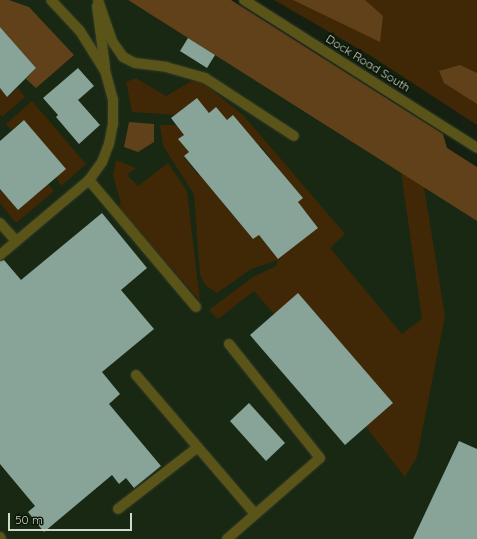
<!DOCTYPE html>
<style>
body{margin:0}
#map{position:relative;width:477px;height:539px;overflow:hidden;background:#152010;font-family:Quicksand,sans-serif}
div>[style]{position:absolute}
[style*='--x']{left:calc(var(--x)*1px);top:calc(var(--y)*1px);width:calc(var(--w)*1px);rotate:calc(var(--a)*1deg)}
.built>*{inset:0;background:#192812}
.green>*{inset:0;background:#402706}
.forest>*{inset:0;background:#60411a}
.building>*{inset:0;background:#88a398}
.roads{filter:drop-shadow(0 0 1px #2f3a2a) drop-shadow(0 0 1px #2f3a2a)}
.minor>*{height:10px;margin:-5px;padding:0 5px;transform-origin:5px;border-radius:5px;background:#5a5418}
span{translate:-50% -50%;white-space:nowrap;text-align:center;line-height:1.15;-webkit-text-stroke:4px #0c1707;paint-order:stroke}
.street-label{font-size:12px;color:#d0d8cd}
.scale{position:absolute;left:8px;top:513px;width:124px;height:18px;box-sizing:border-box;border:2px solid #d0d8cd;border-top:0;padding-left:5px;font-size:12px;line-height:14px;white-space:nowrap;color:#d0d8cd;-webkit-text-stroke:3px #0c1707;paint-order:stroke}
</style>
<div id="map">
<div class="built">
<i style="clip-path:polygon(0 0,128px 0,477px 221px,477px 539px,0 539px)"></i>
</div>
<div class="green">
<i style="clip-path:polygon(274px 0,477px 0,477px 125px,371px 56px)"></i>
<i style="clip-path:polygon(136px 78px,166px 96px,197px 78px,243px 115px,345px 234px,330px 248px,402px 334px,422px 319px,401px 172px,424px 187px,445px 316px,417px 457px,405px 477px,366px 427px,393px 403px,298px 294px,274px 314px,254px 291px,218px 319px,209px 310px,253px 277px,276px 266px,278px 260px,251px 269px,217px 293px,205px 285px,200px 274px,194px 194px,163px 146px,160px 125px,177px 125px,184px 135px,178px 139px,189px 152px,184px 157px,198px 175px,205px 170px,211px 188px,226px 207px,253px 239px,259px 235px,278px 259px,318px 228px,298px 202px,303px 198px,288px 180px,283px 183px,275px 164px,261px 146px,255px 151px,216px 108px,209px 113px,197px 98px,176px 115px,132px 112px,126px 82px)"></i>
<i style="clip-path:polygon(0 88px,7px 97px,18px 88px,25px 97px,2px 117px,0 114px)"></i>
<i style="clip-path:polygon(32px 101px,86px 164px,61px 186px,24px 120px,11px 130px,6px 124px)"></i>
<i style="clip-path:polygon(116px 160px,136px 168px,127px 175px,138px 186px,168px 163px,187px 191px,200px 301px,118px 207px,121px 203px,113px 176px)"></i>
<i style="clip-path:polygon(48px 184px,54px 191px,16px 223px,0 203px,0 189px,18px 210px)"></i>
</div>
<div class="forest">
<i style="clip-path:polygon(0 0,9px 0,29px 7px,74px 55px,36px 88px,26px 79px,36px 68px,0 27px)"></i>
<i style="clip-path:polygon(128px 0,231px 0,443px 134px,447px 148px,477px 167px,477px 221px)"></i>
<i style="clip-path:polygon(293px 0,365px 0,383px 16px,380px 42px)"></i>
<i style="clip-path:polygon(460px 65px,477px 73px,477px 104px,444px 83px,439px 71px)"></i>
<i style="clip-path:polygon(129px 122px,154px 124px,154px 142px,138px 152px,124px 147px)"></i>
</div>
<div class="building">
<i style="clip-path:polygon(0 27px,36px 68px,7px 97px,0 88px)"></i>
<i style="clip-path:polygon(188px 38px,215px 55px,207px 68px,180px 51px)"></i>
<i style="clip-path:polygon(78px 68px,94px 86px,78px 100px,100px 125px,79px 144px,56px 117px,58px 115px,43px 98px)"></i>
<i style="clip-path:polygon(197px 98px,209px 113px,216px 107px,227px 120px,233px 115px,303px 198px,298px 202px,318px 228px,278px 259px,259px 235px,253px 239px,184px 156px,189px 152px,178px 139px,184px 135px,171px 118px)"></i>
<i style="clip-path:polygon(24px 120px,66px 169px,18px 210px,0 189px,0 141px)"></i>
<i style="clip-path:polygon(102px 213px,147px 268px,121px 290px,154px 329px,102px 372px,120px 394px,109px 404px,161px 466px,134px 488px,126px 478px,119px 484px,112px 475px,44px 532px,28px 512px,35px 506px,0 464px,0 261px,4px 260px,21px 280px)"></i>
<i style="clip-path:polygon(298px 293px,393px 403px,345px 445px,250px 335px)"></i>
<i style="clip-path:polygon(249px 403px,285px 443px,266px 461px,230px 421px)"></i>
<i style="clip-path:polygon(459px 441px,477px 449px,477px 539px,413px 539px)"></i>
</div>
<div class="roads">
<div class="minor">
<i style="--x:98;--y:0;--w:43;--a:71.1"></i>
<i style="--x:112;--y:41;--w:19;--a:55"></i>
<i style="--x:123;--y:57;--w:13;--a:27"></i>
<i style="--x:135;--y:63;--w:31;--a:7"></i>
<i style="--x:166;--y:67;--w:41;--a:15.8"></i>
<i style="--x:205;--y:78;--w:106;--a:33.1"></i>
<i style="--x:244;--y:0;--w:276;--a:32.4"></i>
<i style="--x:97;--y:6;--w:62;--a:82.5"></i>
<i style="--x:89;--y:180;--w:166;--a:49.9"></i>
<i style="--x:0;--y:223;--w:24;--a:48"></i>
<i style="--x:0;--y:255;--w:116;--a:-40.1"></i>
<i style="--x:89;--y:180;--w:22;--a:-54"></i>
<i style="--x:102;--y:162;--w:19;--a:-69"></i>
<i style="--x:109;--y:144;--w:20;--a:-79"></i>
<i style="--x:113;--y:124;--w:24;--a:-90"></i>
<i style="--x:113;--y:100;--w:30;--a:-105"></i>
<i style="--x:105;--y:71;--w:47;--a:-122"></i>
<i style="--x:80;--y:31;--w:42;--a:-133.1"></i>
<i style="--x:136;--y:375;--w:183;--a:49.4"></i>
<i style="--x:118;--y:509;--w:101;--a:-37.8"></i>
<i style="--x:0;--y:537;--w:2;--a:63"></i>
<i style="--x:227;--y:539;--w:123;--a:-41.1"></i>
<i style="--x:320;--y:458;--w:146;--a:-128.6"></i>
</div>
</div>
<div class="street-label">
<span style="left:368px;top:63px;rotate:32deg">Dock Road South</span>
</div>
<div class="scale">50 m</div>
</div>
